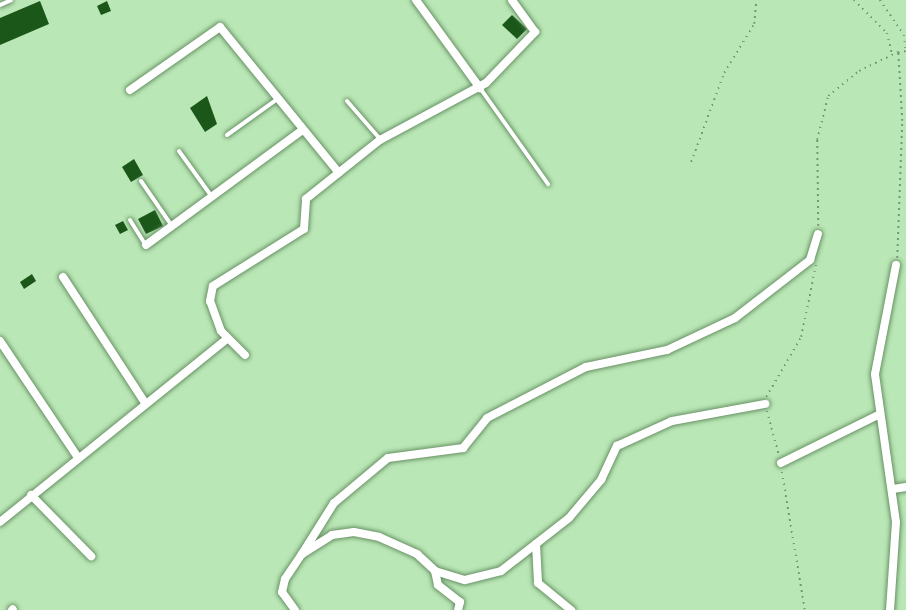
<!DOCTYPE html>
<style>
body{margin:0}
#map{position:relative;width:906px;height:610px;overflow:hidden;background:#bae7b6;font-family:"Varela Round",sans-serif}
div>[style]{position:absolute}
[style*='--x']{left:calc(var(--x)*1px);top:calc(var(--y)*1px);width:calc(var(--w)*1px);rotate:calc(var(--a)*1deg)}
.building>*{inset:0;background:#1c571a}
.path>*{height:1.5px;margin-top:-0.75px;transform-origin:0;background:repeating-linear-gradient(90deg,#769773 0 1.5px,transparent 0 6px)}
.roads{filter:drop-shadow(0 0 2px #689265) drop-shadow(0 0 2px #689265)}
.service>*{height:4px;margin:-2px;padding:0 2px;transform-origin:2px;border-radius:2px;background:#fff}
.minor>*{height:8px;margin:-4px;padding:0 4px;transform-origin:4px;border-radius:4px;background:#fff}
span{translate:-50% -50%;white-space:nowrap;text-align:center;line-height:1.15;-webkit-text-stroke:6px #bae7b6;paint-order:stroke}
</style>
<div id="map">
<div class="building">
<i style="clip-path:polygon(40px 1px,49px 24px,0 45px,0 18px)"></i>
<i style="clip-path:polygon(107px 1px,111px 11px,101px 15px,97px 6px)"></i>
<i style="clip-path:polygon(512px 15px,527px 29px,517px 39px,502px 25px)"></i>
<i style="clip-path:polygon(207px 96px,217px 124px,205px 132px,190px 108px)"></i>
<i style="clip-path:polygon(134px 159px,143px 175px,131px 182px,122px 167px)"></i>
<i style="clip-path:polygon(155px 210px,163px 226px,146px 234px,138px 219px)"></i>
<i style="clip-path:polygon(123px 221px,128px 230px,120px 234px,115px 225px)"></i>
<i style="clip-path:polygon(32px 274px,36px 281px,24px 289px,20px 282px)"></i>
</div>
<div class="path">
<i style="--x:854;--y:0;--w:47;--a:45"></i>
<i style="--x:887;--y:33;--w:21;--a:76"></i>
<i style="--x:880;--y:0;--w:42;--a:55.6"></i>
<i style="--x:904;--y:35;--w:16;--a:83"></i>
<i style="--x:691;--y:162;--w:95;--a:-69.7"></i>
<i style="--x:724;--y:73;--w:57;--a:-58.5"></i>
<i style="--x:754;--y:24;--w:24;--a:-85"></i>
<i style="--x:818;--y:226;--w:86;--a:-90.7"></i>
<i style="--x:817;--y:140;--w:45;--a:-76"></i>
<i style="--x:828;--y:96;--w:40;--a:-39"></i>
<i style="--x:859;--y:71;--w:43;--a:-26"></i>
<i style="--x:897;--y:258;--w:137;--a:-87.9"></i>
<i style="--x:902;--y:121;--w:69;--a:-93.3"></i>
<i style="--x:898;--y:52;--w:8;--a:-7"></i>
<i style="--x:766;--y:397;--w:69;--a:-59.7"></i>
<i style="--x:801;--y:337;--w:75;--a:-78.4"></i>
<i style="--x:767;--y:411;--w:46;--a:74.7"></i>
<i style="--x:782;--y:472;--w:140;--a:80.5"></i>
</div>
<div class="roads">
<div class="service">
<i style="--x:0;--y:5;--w:12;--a:-24"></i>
<i style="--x:480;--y:88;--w:118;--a:54.7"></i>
<i style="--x:347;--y:101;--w:50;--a:49"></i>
<i style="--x:227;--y:135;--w:60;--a:-35.5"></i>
<i style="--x:179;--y:151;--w:57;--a:54.3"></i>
<i style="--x:141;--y:181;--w:55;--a:55.4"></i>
<i style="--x:130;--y:220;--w:28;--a:58"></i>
</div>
<div class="minor">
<i style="--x:416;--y:0;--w:109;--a:54"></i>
<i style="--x:130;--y:90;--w:110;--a:-35"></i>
<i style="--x:220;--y:27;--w:188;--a:50.8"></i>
<i style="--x:146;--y:245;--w:192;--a:-36.3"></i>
<i style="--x:63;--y:277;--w:150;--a:56.9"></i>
<i style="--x:0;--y:341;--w:138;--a:56.2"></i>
<i style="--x:245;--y:355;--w:34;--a:-135"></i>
<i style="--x:221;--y:331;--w:32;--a:-110"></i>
<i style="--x:210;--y:301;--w:15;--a:-79"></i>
<i style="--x:213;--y:286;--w:107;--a:-32.1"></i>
<i style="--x:304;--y:229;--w:30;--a:-86"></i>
<i style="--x:306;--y:199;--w:95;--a:-38.6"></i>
<i style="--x:380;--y:140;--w:120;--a:-28.3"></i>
<i style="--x:486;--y:83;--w:71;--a:-46.1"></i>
<i style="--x:535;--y:32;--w:39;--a:-126"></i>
<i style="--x:781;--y:463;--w:110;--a:-26.3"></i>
<i style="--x:893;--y:489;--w:13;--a:-9"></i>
<i style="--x:31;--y:495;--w:86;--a:45.5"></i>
<i style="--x:0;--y:522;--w:292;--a:-38.9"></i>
<i style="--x:536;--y:544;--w:39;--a:87"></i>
<i style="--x:538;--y:583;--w:43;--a:39.3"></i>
<i style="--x:302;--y:554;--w:60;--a:-57.9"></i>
<i style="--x:334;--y:503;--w:70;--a:-39.8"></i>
<i style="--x:388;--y:458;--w:76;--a:-7.6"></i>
<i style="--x:463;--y:448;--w:38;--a:-51"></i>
<i style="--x:487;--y:418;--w:111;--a:-27.3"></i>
<i style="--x:586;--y:367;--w:83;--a:-11.9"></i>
<i style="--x:667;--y:350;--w:75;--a:-25.2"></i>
<i style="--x:735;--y:318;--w:95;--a:-37.7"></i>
<i style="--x:810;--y:260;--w:27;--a:-73"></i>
<i style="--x:435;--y:571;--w:14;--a:78"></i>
<i style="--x:438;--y:585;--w:28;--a:38"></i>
<i style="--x:460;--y:602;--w:8;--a:104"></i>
<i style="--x:12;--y:610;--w:1;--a:-45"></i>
<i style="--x:295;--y:610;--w:22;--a:-126"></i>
<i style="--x:282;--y:592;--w:13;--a:-77"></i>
<i style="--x:285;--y:579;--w:30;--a:-56"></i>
<i style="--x:302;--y:554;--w:36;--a:-32"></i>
<i style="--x:332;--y:535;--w:22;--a:-8"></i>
<i style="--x:354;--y:532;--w:25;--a:11"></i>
<i style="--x:379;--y:537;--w:42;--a:24.1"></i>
<i style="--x:417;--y:554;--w:25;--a:43"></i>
<i style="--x:435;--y:571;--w:31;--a:17"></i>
<i style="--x:465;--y:580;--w:37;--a:-14"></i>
<i style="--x:501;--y:571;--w:86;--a:-37.9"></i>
<i style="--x:569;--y:518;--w:50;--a:-49.9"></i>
<i style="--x:601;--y:480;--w:38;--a:-65"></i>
<i style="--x:617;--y:446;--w:60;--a:-24.4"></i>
<i style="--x:672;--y:421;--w:95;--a:-10.4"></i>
<i style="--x:890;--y:610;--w:88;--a:-86.1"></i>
<i style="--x:896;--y:522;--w:149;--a:-98.1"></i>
<i style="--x:875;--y:374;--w:111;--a:-79.1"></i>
</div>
</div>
</div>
